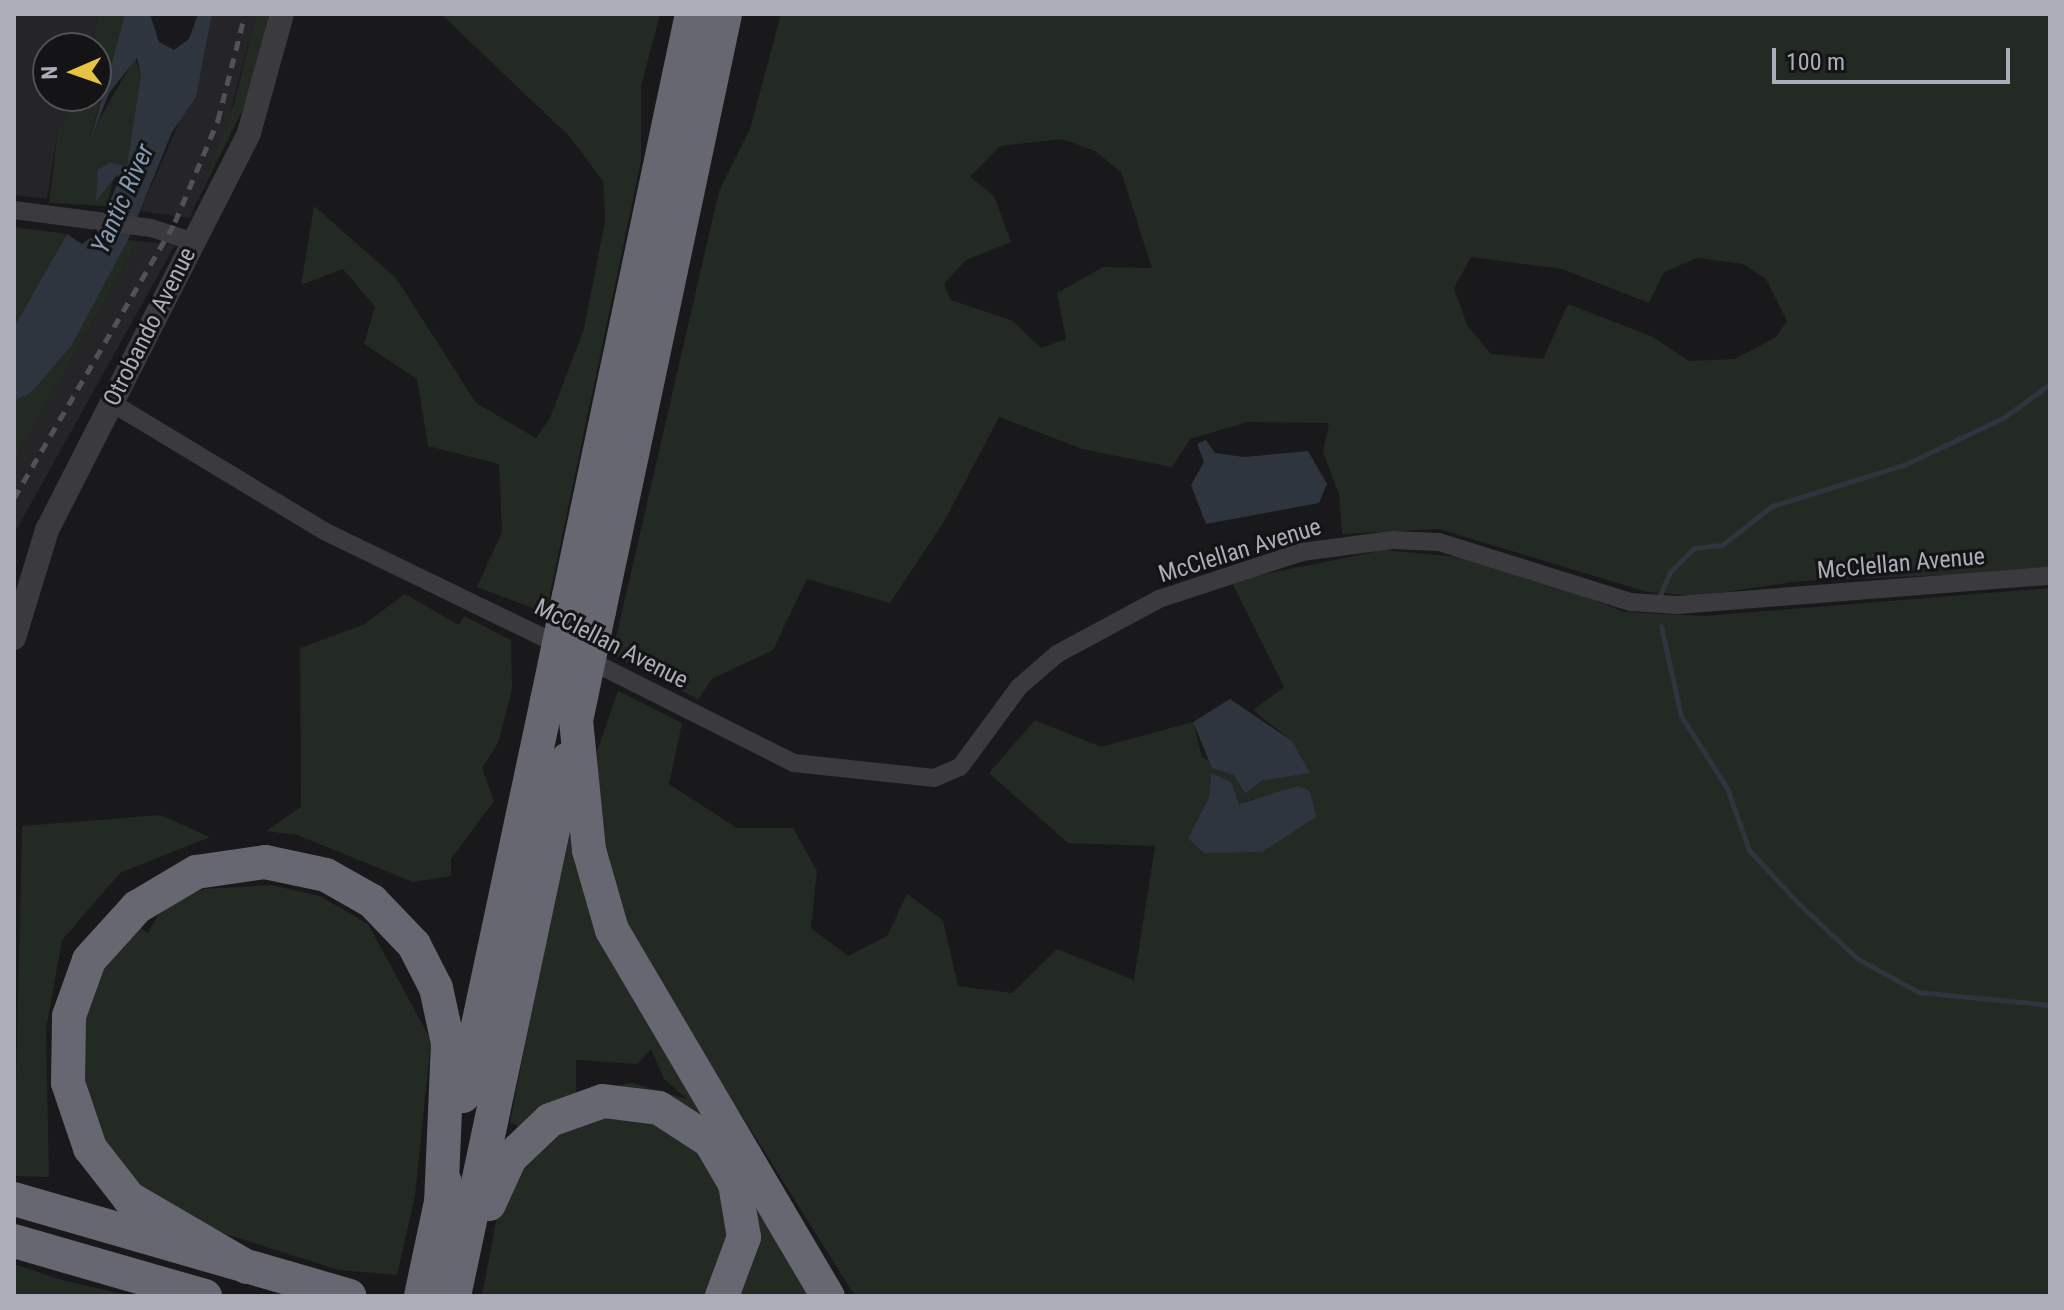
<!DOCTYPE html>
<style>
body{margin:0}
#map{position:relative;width:2064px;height:1310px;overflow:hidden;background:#19181a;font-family:"Roboto Condensed",sans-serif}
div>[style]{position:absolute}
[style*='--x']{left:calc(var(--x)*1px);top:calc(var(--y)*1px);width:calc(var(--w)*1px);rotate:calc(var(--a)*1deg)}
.built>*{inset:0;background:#252427}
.green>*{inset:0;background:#232a24}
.water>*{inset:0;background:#2f353e}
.stream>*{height:5px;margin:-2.5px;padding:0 2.5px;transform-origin:2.5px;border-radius:2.5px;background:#2f353e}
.minor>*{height:18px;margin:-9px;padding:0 9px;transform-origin:9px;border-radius:9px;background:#3a3a3f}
.tertiary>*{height:24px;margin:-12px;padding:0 12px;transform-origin:12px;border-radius:12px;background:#3a3a3f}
.motorway>*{height:34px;margin:-17px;padding:0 17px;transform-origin:17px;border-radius:17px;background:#666770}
.rail>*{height:5px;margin-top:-2.5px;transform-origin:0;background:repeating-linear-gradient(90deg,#515258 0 10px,transparent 0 18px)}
.motorway-bridge>*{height:34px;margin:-17px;padding:0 17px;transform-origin:17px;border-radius:17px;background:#666770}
span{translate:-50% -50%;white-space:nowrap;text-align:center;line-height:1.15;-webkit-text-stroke:6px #141315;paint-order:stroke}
.street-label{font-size:24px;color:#abaeb9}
.water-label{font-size:26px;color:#8598b2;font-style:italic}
.frame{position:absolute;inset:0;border:16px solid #abaeb9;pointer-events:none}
.north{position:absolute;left:32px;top:32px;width:80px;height:80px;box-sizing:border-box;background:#141315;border:2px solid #505157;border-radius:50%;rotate:268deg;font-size:22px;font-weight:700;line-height:32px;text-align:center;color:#abaeb9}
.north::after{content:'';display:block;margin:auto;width:28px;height:36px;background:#e7c343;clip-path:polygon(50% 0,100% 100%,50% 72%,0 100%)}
.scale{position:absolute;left:1772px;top:48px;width:238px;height:36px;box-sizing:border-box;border:4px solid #abaeb9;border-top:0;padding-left:10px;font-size:24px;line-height:28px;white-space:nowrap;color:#abaeb9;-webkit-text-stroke:6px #141315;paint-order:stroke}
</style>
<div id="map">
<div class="built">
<i style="clip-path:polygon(14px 14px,99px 14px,91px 48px,48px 48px,48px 96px,79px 96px,58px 131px,47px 199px,14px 195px)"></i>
<i style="clip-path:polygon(212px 14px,256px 14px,226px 130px,190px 218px,140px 211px,200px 75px)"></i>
<i style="clip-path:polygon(138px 241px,175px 245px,14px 534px,14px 461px)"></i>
</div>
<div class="green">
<i style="clip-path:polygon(99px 14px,125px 14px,91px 134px,135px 58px,141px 75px,132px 148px,127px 167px,116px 166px,107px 206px,49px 203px,58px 131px,79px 96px,96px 96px,91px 48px)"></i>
<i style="clip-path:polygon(256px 14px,271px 14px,252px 91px,195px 206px,234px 104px)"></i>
<i style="clip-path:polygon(441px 14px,660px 14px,641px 87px,641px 161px,546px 613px,477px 587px,502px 532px,499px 464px,428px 446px,417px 379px,364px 344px,375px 307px,343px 269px,301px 285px,314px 206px,396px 278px,476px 403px,536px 438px,550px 418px,584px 329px,605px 221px,603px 181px,570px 137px)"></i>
<i style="clip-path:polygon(evenodd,781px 14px,2050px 14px,2050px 571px,1801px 581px,1696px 596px,1647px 592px,1439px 529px,1342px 534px,1339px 494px,1323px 452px,1329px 423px,1247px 422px,1190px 439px,1172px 467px,1082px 449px,999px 417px,945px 520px,890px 603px,807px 579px,773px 650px,712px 679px,698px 699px,612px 655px,719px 191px,750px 129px,781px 14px,1062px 139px,1095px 151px,1121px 172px,1152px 268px,1103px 267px,1057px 293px,1066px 339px,1041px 348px,1013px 321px,951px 300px,944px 284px,966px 260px,1011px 242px,994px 196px,970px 177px,1000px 146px,1062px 139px,781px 14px,1471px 257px,1562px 269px,1649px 303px,1664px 272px,1697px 258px,1743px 264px,1766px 279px,1787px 321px,1776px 337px,1735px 359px,1689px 361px,1653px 337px,1568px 304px,1543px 359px,1491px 354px,1467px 325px,1454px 288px,1471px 257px)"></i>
<i style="clip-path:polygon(14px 227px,67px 234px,14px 327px)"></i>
<i style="clip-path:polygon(128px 240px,138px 241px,14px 461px,14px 401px,32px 392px,72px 345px)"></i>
<i style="clip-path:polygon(evenodd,1384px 550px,1488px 560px,1625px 612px,1704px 616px,2050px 588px,2050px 1296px,855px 1296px,629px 936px,602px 853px,597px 751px,618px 691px,682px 723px,669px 784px,737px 828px,793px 828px,817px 871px,811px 928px,848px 956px,887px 936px,907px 894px,943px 920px,958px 986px,1012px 993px,1057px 949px,1134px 980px,1155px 846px,1068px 843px,989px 773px,1035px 720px,1101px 747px,1193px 722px,1202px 757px,1234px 775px,1245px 794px,1261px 781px,1309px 773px,1292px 741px,1253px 710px,1284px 687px,1231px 581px,1384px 550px,1211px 773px,1239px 804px,1256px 798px,1188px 838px,1209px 797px,1211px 773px)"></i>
<i style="clip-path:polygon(405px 594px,459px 625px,464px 616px,511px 640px,512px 690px,498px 743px,482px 768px,494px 801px,451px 859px,451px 876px,413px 882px,297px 835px,266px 831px,301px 807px,300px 648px,363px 625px)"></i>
<i style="clip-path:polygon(160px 815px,210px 837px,120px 873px,62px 940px,46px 1029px,49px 1177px,14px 1176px,22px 826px)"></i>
<i style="clip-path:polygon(evenodd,569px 818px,718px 1132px,670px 1101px,519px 1127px,510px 1122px,569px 818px,651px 1049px,664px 1079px,687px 1099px,632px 1083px,576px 1092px,576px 1060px,638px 1064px,651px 1049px)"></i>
<i style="clip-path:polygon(271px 885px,320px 896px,368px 924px,431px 1040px,415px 1196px,397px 1275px,339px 1270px,216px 1231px,132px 1186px,90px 1122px,75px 1051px,91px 975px,133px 923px,148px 933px,163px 906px,203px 889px)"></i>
<i style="clip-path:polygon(602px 1114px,641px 1115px,707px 1148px,732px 1235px,707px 1296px,482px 1296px,497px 1216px,515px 1172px,565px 1127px)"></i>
<i style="clip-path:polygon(751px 1184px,813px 1296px,735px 1296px)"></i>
<i style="clip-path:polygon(14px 1264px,58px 1279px,131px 1296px,14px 1296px)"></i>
</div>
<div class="water">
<i style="clip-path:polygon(125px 14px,150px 14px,159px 42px,174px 50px,189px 39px,198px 14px,212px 14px,196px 97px,172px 132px,128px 240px,72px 345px,32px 392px,14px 401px,14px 327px,67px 234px,82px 244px,96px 234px,119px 180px,117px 175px,96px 201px,98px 170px,110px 162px,127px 167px,141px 75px,137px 58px,109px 93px,90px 141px)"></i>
<i style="clip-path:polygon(1206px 440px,1215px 453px,1244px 457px,1308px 451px,1327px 484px,1319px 503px,1206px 524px,1191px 485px,1204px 462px,1197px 444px)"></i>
<i style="clip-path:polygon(1230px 699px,1292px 741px,1310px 773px,1261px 781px,1245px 794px,1234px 775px,1212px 768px,1193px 722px)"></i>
<i style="clip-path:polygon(1211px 773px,1231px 782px,1239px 804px,1298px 786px,1310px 791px,1316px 817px,1262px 852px,1204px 853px,1188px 838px,1209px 797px)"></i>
</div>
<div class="stream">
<i style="--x:1659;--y:597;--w:27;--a:-66"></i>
<i style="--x:1670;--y:572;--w:34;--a:-45"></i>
<i style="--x:1694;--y:548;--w:28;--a:-6"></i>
<i style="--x:1722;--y:545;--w:63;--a:-38"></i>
<i style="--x:1772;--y:506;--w:138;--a:-17.3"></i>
<i style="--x:1904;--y:465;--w:110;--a:-25.4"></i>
<i style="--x:2003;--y:418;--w:58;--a:-35.9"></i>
<i style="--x:1661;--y:626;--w:92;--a:77.5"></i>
<i style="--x:1681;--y:716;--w:85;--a:57.4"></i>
<i style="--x:1727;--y:788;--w:66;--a:70.5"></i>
<i style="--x:1749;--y:850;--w:71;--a:47.3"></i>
<i style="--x:1797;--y:902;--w:83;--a:43.1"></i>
<i style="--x:1858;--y:959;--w:68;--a:28.8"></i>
<i style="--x:1918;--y:992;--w:133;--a:5.6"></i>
</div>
<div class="minor">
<i style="--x:14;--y:210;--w:138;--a:7.5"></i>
<i style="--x:151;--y:228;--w:45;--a:18"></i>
<i style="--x:112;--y:403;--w:248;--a:31.1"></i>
<i style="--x:324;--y:531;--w:266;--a:25.9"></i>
<i style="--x:585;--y:658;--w:234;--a:26.7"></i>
<i style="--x:794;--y:763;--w:141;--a:6.1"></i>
<i style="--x:934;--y:778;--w:28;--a:-23"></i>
<i style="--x:960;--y:767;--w:99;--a:-53.6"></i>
<i style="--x:1019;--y:687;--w:50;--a:-41"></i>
<i style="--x:1057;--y:654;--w:116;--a:-28.3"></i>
<i style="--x:1159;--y:599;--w:151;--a:-18.2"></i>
<i style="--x:1302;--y:552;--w:91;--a:-7.6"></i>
<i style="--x:1392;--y:540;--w:47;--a:2.4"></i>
<i style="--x:1439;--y:542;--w:201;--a:17.4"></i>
<i style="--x:1631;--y:602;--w:47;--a:3.7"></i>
<i style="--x:1678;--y:605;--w:373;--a:-4.5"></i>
</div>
<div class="tertiary">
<i style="--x:14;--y:638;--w:113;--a:-73"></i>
<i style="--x:47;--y:530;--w:445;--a:-63"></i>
<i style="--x:249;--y:133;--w:123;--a:-74.5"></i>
</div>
<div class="motorway">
<i style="--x:569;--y:596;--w:595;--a:-78.07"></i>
<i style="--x:599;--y:611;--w:610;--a:-78.08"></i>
<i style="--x:576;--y:720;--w:131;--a:84.3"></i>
<i style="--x:589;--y:850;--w:83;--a:74"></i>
<i style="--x:612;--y:930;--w:425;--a:59.5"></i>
<i style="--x:463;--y:1096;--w:404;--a:-78"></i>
<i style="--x:14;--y:1199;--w:349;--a:16.1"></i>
<i style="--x:489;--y:1204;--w:51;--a:-65.5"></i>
<i style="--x:510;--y:1158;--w:55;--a:-43.5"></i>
<i style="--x:550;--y:1120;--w:56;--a:-19.7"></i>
<i style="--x:603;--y:1101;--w:56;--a:7.1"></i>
<i style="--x:659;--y:1108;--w:61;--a:32.9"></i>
<i style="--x:710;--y:1141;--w:50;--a:59.8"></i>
<i style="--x:735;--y:1184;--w:54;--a:80.4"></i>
<i style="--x:744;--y:1237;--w:63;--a:110.4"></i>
<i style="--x:14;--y:1241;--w:199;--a:16.1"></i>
<i style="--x:247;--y:1267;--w:137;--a:-149.7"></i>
<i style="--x:129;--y:1198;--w:63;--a:-128"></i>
<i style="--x:90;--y:1148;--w:69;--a:-108.7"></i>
<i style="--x:68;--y:1083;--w:67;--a:-89.1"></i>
<i style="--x:69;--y:1016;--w:59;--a:-70.3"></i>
<i style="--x:89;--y:960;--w:72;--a:-47.8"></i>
<i style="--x:137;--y:907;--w:69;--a:-30.7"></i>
<i style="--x:196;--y:872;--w:70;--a:-8.2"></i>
<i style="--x:265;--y:862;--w:62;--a:12"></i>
<i style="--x:326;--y:875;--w:53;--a:29.5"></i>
<i style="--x:372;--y:901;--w:61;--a:46.3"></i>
<i style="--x:414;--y:945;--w:48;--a:62.9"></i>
<i style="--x:436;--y:988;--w:56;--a:77.7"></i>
<i style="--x:448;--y:1043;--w:162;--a:92.5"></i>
<i style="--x:421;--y:1296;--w:116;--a:-78"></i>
<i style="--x:454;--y:1296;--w:549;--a:-78.01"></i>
</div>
<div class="rail">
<i style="--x:14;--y:498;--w:320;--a:-59.7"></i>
<i style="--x:175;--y:222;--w:111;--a:-67.1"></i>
<i style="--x:218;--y:120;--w:109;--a:-75.7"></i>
</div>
<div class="motorway-bridge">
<i style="--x:547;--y:701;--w:107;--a:-78.2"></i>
<i style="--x:577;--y:716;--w:107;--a:-78.2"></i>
</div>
<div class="street-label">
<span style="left:150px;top:327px;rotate:-63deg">Otrobando Avenue</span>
<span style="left:1240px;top:551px;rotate:-17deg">McClellan Avenue</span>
<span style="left:1901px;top:564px;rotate:-5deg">McClellan Avenue</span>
<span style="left:611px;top:644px;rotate:27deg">McClellan Avenue</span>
</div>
<div class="water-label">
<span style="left:123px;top:199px;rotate:-66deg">Yantic River</span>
</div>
<div class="frame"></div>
<div class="north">N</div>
<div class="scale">100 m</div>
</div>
